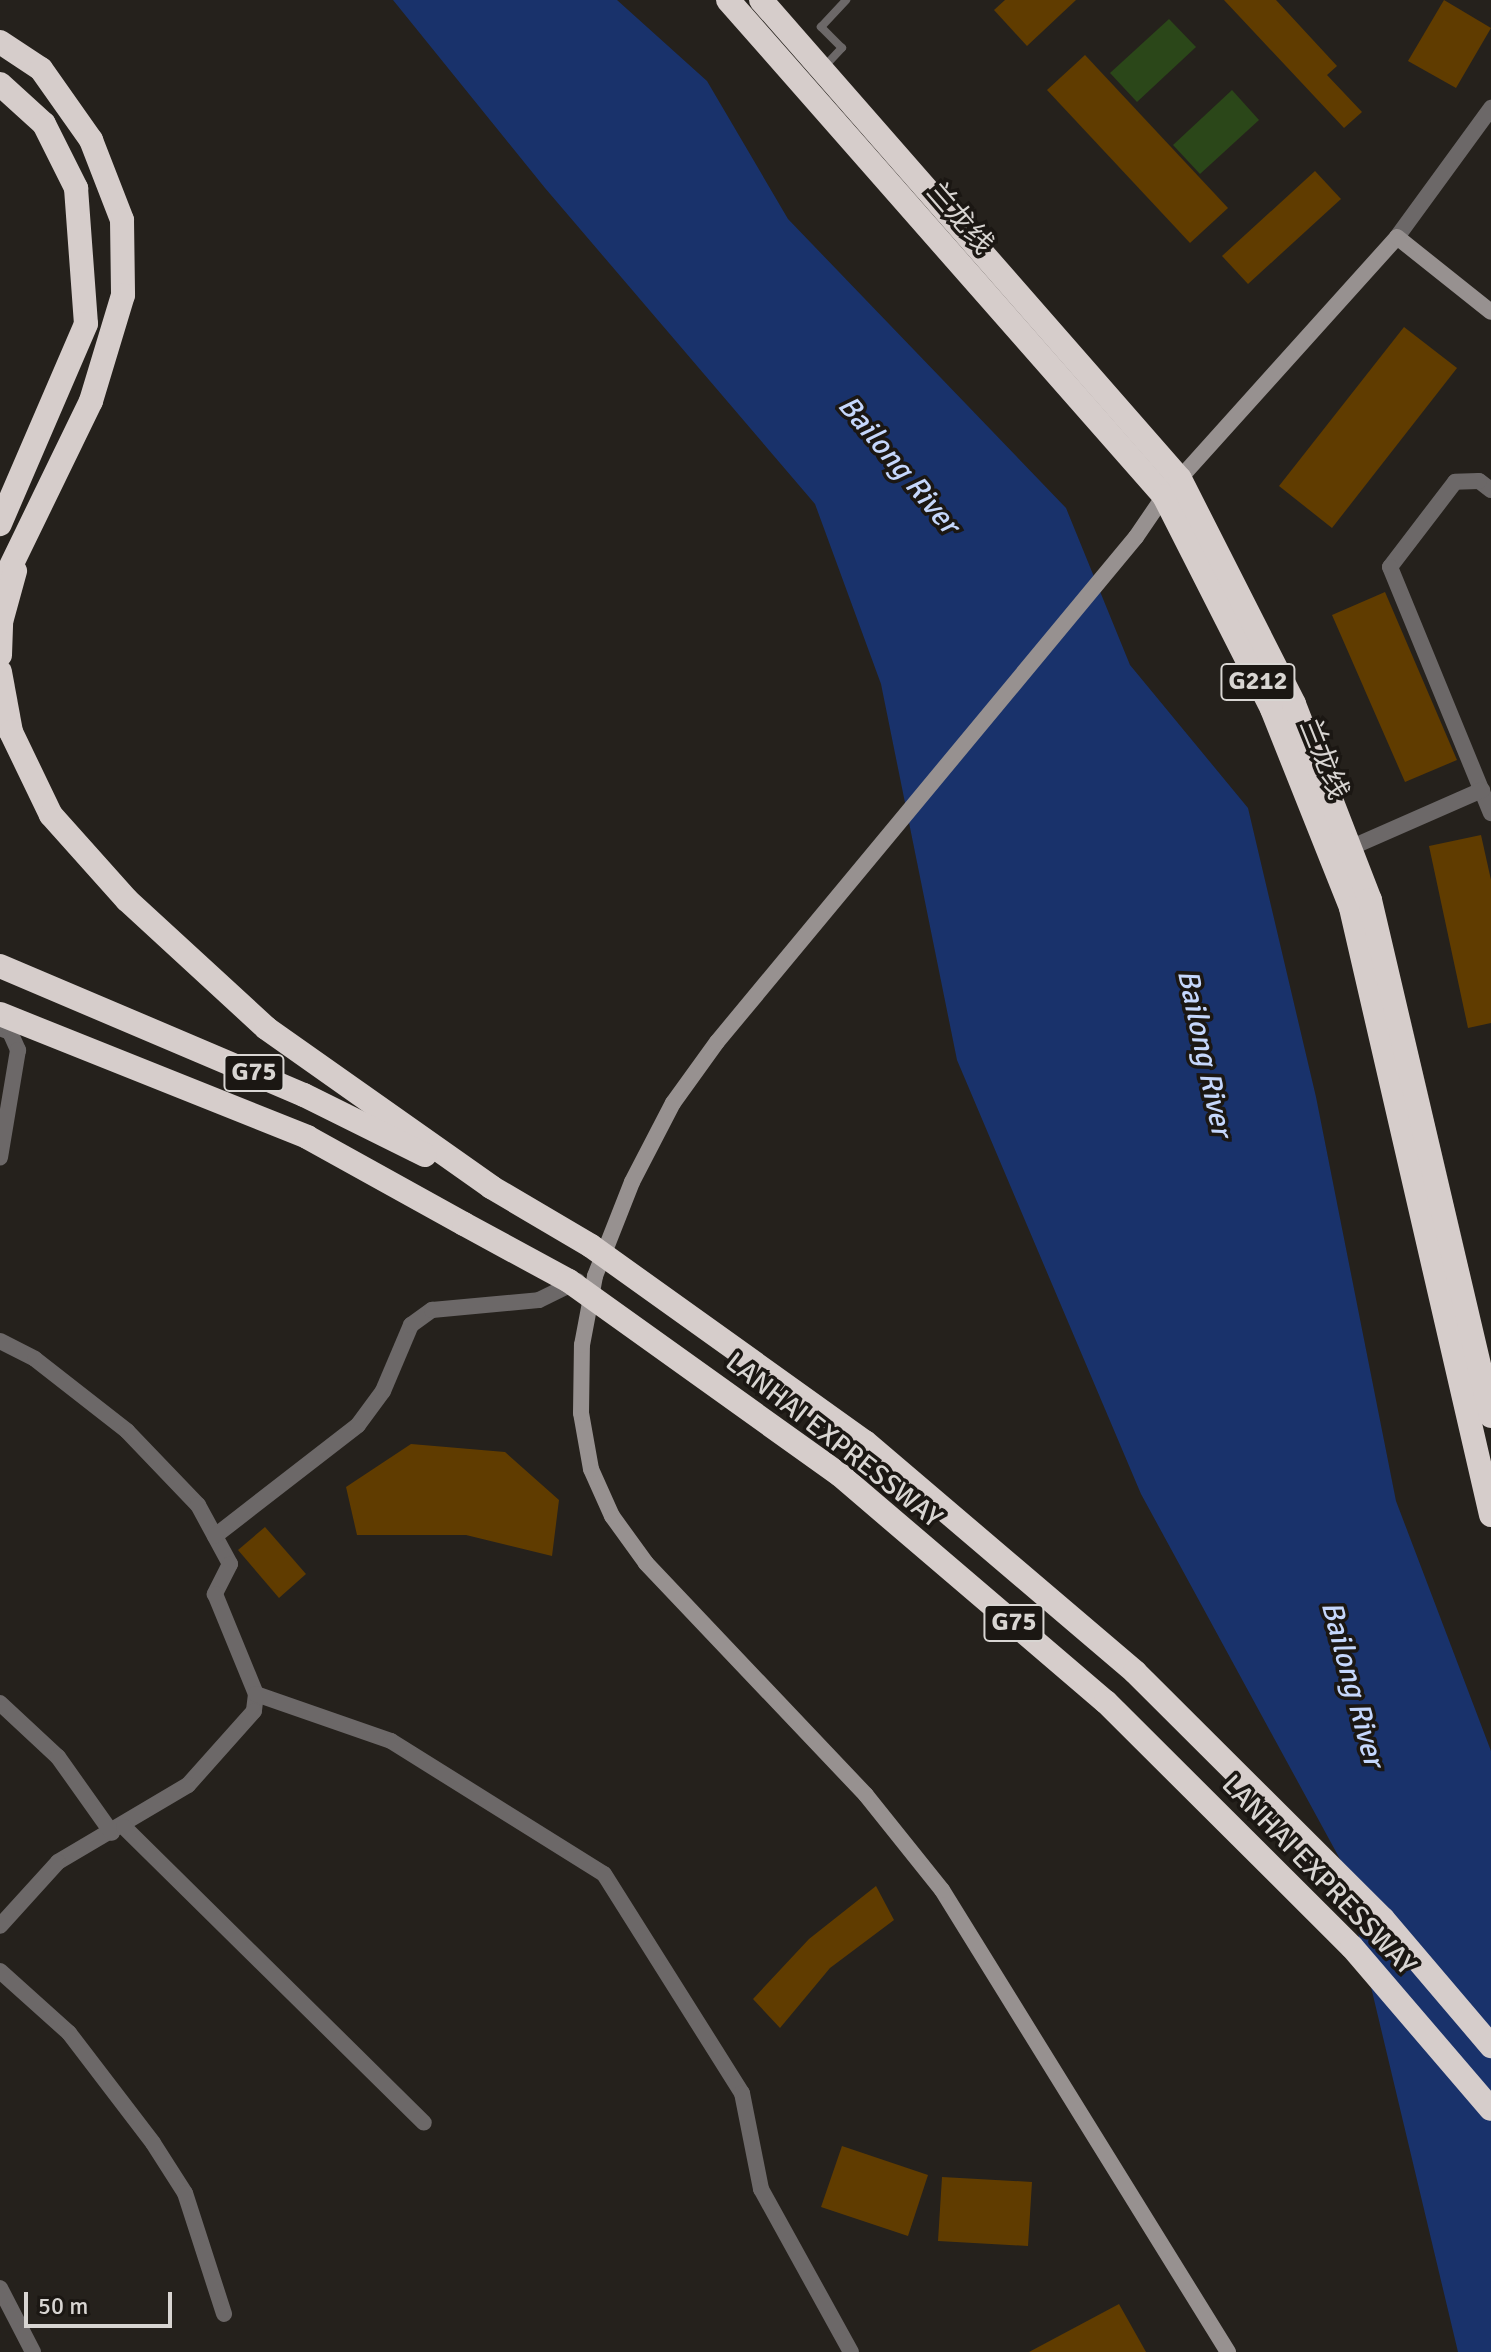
<!DOCTYPE html>
<meta charset="utf-8">
<style>
body{margin:0}
#map{position:relative;width:1491px;height:2352px;overflow:hidden;background:#25211c;font-family:Signika,"Noto Sans SC",sans-serif}
div>[style]{position:absolute}
[style*='--x']{left:calc(var(--x)*1px);top:calc(var(--y)*1px);width:calc(var(--w)*1px);rotate:calc(var(--a)*1deg)}
.green>*{inset:0;background:#2b4719}
.water>*{inset:0;background:#19326b}
.building>*{inset:0;background:#603c00}
.lane>*{height:8px;margin:-4px;padding:0 4px;transform-origin:4px;border-radius:4px;background:#6c6868}
.street>*{height:16px;margin:-8px;padding:0 8px;transform-origin:8px;border-radius:8px;background:#6c6868}
.secondary>*{height:16px;margin:-8px;padding:0 8px;transform-origin:8px;border-radius:8px;background:#979190}
.highway>*{height:24px;margin:-12px;padding:0 12px;transform-origin:12px;border-radius:12px;background:#d6cdcb}
.highway-bridge>*{height:24px;margin:-12px;padding:0 12px;transform-origin:12px;border-radius:12px;background:#d6cdcb}
span{translate:-50% -50%;white-space:nowrap;text-align:center;line-height:1.15;-webkit-text-stroke:7px #1b1713;paint-order:stroke}
.shield-label span{padding:2px 6px;background:#1b1713;border:2px solid;border-radius:6px;-webkit-text-stroke-width:0}
.shield-label{font-size:26px;color:#d8d5d2;font-weight:700}
.street-label{font-size:28px;color:#d8d5d2}
.water-label{font-size:30px;color:#c5d7fc;font-style:italic}
.scale{position:absolute;left:24px;top:2292px;width:148px;height:36px;box-sizing:border-box;border:4px solid #d8d5d2;border-top:0;padding-left:10px;font-size:24px;line-height:28px;white-space:nowrap;color:#d8d5d2;-webkit-text-stroke:6px #1b1713;paint-order:stroke}
</style>
<div id="map">
<div class="green">
<i style="clip-path:polygon(1169px 19px,1196px 47px,1137px 102px,1110px 73px)"></i>
<i style="clip-path:polygon(1232px 90px,1259px 120px,1200px 174px,1173px 145px)"></i>
</div>
<div class="water">
<i style="clip-path:polygon(393px 0,617px 0,707px 81px,788px 219px,1066px 508px,1130px 665px,1248px 808px,1316px 1097px,1396px 1501px,1491px 1751px,1491px 2352px,1458px 2352px,1341px 1861px,1141px 1494px,957px 1060px,881px 684px,815px 504px,545px 188px)"></i>
</div>
<div class="building">
<i style="clip-path:polygon(1005px 0,1076px 0,1027px 46px,994px 10px)"></i>
<i style="clip-path:polygon(1224px 0,1276px 0,1337px 66px,1327px 75px,1362px 112px,1344px 128px)"></i>
<i style="clip-path:polygon(1444px 0,1491px 28px,1456px 88px,1408px 61px)"></i>
<i style="clip-path:polygon(1085px 55px,1228px 208px,1190px 243px,1047px 90px)"></i>
<i style="clip-path:polygon(1315px 171px,1341px 199px,1248px 284px,1222px 256px)"></i>
<i style="clip-path:polygon(1404px 327px,1457px 368px,1332px 528px,1279px 486px)"></i>
<i style="clip-path:polygon(1385px 592px,1457px 760px,1405px 782px,1332px 615px)"></i>
<i style="clip-path:polygon(1481px 835px,1491px 880px,1491px 1023px,1468px 1028px,1429px 846px)"></i>
<i style="clip-path:polygon(411px 1444px,505px 1452px,559px 1500px,552px 1556px,466px 1535px,357px 1535px,346px 1487px)"></i>
<i style="clip-path:polygon(265px 1527px,306px 1574px,279px 1598px,238px 1550px)"></i>
<i style="clip-path:polygon(876px 1886px,894px 1920px,830px 1968px,780px 2028px,753px 1999px,809px 1939px)"></i>
<i style="clip-path:polygon(842px 2146px,928px 2175px,908px 2236px,821px 2207px)"></i>
<i style="clip-path:polygon(942px 2177px,1032px 2182px,1028px 2246px,938px 2241px)"></i>
<i style="clip-path:polygon(1119px 2304px,1146px 2352px,1029px 2352px)"></i>
</div>
<div class="lane">
<i style="--x:825;--y:66;--w:25;--a:-47"></i>
<i style="--x:842;--y:48;--w:30;--a:-135"></i>
<i style="--x:821;--y:27;--w:37;--a:-47"></i>
</div>
<div class="street">
<i style="--x:1397;--y:237;--w:160;--a:-53.9"></i>
<i style="--x:1491;--y:490;--w:15;--a:-143"></i>
<i style="--x:1479;--y:481;--w:24;--a:178"></i>
<i style="--x:1455;--y:482;--w:107;--a:127.4"></i>
<i style="--x:1390;--y:567;--w:266;--a:67.7"></i>
<i style="--x:1343;--y:851;--w:152;--a:-23.7"></i>
<i style="--x:0;--y:1028;--w:11;--a:22"></i>
<i style="--x:10;--y:1032;--w:20;--a:66"></i>
<i style="--x:18;--y:1050;--w:109;--a:99.5"></i>
<i style="--x:0;--y:1341;--w:39;--a:27"></i>
<i style="--x:35;--y:1359;--w:117;--a:38"></i>
<i style="--x:127;--y:1431;--w:103;--a:46.2"></i>
<i style="--x:198;--y:1505;--w:67;--a:61.5"></i>
<i style="--x:230;--y:1564;--w:34;--a:117"></i>
<i style="--x:215;--y:1594;--w:108;--a:67.7"></i>
<i style="--x:256;--y:1694;--w:17;--a:97"></i>
<i style="--x:254;--y:1711;--w:99;--a:131.7"></i>
<i style="--x:188;--y:1785;--w:151;--a:149.4"></i>
<i style="--x:58;--y:1862;--w:86;--a:132.2"></i>
<i style="--x:215;--y:1536;--w:181;--a:-37.8"></i>
<i style="--x:358;--y:1425;--w:42;--a:-53.7"></i>
<i style="--x:383;--y:1391;--w:72;--a:-67"></i>
<i style="--x:411;--y:1325;--w:26;--a:-36"></i>
<i style="--x:432;--y:1310;--w:107;--a:-5.3"></i>
<i style="--x:539;--y:1300;--w:43;--a:-26"></i>
<i style="--x:256;--y:1694;--w:143;--a:19.2"></i>
<i style="--x:391;--y:1741;--w:251;--a:32"></i>
<i style="--x:604;--y:1874;--w:259;--a:57.8"></i>
<i style="--x:742;--y:2093;--w:98;--a:78.8"></i>
<i style="--x:761;--y:2189;--w:186;--a:61.1"></i>
<i style="--x:0;--y:1703;--w:79;--a:43"></i>
<i style="--x:58;--y:1757;--w:93;--a:54.6"></i>
<i style="--x:124;--y:1827;--w:421;--a:44.6"></i>
<i style="--x:0;--y:1971;--w:93;--a:41.9"></i>
<i style="--x:69;--y:2033;--w:138;--a:52.6"></i>
<i style="--x:153;--y:2143;--w:59;--a:57.4"></i>
<i style="--x:185;--y:2193;--w:127;--a:72.1"></i>
<i style="--x:0;--y:2288;--w:72;--a:62.7"></i>
</div>
<div class="secondary">
<i style="--x:1228;--y:2352;--w:543;--a:-121.76"></i>
<i style="--x:942;--y:1890;--w:122;--a:-128.7"></i>
<i style="--x:866;--y:1795;--w:320;--a:-133.5"></i>
<i style="--x:646;--y:1563;--w:58;--a:-125.9"></i>
<i style="--x:612;--y:1516;--w:51;--a:-114.1"></i>
<i style="--x:591;--y:1469;--w:57;--a:-100.1"></i>
<i style="--x:581;--y:1413;--w:68;--a:-89.2"></i>
<i style="--x:582;--y:1345;--w:70;--a:-79.3"></i>
<i style="--x:595;--y:1276;--w:101;--a:-68.5"></i>
<i style="--x:632;--y:1182;--w:89;--a:-62.6"></i>
<i style="--x:673;--y:1103;--w:75;--a:-54.2"></i>
<i style="--x:717;--y:1042;--w:656;--a:-50.32"></i>
<i style="--x:1136;--y:537;--w:50;--a:-55.7"></i>
<i style="--x:1164;--y:496;--w:348;--a:-48"></i>
<i style="--x:1397;--y:237;--w:120;--a:38.6"></i>
</div>
<div class="highway">
<i style="--x:728;--y:0;--w:660;--a:48.68"></i>
<i style="--x:1164;--y:496;--w:239;--a:63.1"></i>
<i style="--x:1272;--y:709;--w:214;--a:68.3"></i>
<i style="--x:1351;--y:908;--w:623;--a:77.01"></i>
<i style="--x:761;--y:0;--w:636;--a:48.82"></i>
<i style="--x:1180;--y:479;--w:252;--a:63.1"></i>
<i style="--x:1294;--y:704;--w:210;--a:68.8"></i>
<i style="--x:1370;--y:900;--w:530;--a:76.8"></i>
<i style="--x:0;--y:42;--w:49;--a:33.4"></i>
<i style="--x:41;--y:69;--w:87;--a:54.8"></i>
<i style="--x:91;--y:140;--w:86;--a:68.8"></i>
<i style="--x:122;--y:220;--w:75;--a:89.2"></i>
<i style="--x:123;--y:295;--w:111;--a:106.8"></i>
<i style="--x:91;--y:401;--w:208;--a:115.9"></i>
<i style="--x:0;--y:84;--w:59;--a:42.3"></i>
<i style="--x:44;--y:124;--w:72;--a:63.4"></i>
<i style="--x:76;--y:188;--w:136;--a:85.8"></i>
<i style="--x:86;--y:324;--w:218;--a:113.3"></i>
<i style="--x:0;--y:655;--w:33;--a:-88"></i>
<i style="--x:1;--y:622;--w:53;--a:-74.6"></i>
<i style="--x:0;--y:672;--w:61;--a:79.6"></i>
<i style="--x:11;--y:732;--w:92;--a:64.3"></i>
<i style="--x:51;--y:815;--w:114;--a:48.2"></i>
<i style="--x:127;--y:900;--w:189;--a:42.6"></i>
<i style="--x:266;--y:1028;--w:276;--a:35.2"></i>
<i style="--x:0;--y:966;--w:330;--a:23"></i>
<i style="--x:304;--y:1095;--w:135;--a:26.4"></i>
<i style="--x:0;--y:1014;--w:331;--a:21.8"></i>
<i style="--x:307;--y:1137;--w:179;--a:29"></i>
</div>
<div class="highway-bridge">
<i style="--x:491;--y:1187;--w:116;--a:30.5"></i>
<i style="--x:591;--y:1246;--w:337;--a:35.6"></i>
<i style="--x:865;--y:1442;--w:355;--a:40.4"></i>
<i style="--x:1135;--y:1672;--w:350;--a:44.9"></i>
<i style="--x:1383;--y:1919;--w:167;--a:49.6"></i>
<i style="--x:464;--y:1224;--w:119;--a:28.5"></i>
<i style="--x:569;--y:1281;--w:333;--a:35.6"></i>
<i style="--x:840;--y:1475;--w:350;--a:40.5"></i>
<i style="--x:1106;--y:1702;--w:347;--a:44.9"></i>
<i style="--x:1352;--y:1947;--w:213;--a:49.4"></i>
</div>
<div class="shield-label">
<span style="left:1258px;top:682px">G212</span>
<span style="left:254px;top:1073px">G75</span>
<span style="left:1014px;top:1623px">G75</span>
</div>
<div class="street-label">
<span style="left:960px;top:218px;rotate:49deg">兰龙线</span>
<span style="left:1324px;top:759px;rotate:68deg">兰龙线</span>
<span style="left:834px;top:1440px;rotate:38deg">LANHAI EXPRESSWAY</span>
<span style="left:1319px;top:1875px;rotate:46deg">LANHAI EXPRESSWAY</span>
</div>
<div class="water-label">
<span style="left:898px;top:465px;rotate:50deg">Bailong River</span>
<span style="left:1204px;top:1053px;rotate:78deg">Bailong River</span>
<span style="left:1352px;top:1684px;rotate:75deg">Bailong River</span>
</div>
<div class="scale">50 m</div>
</div>
